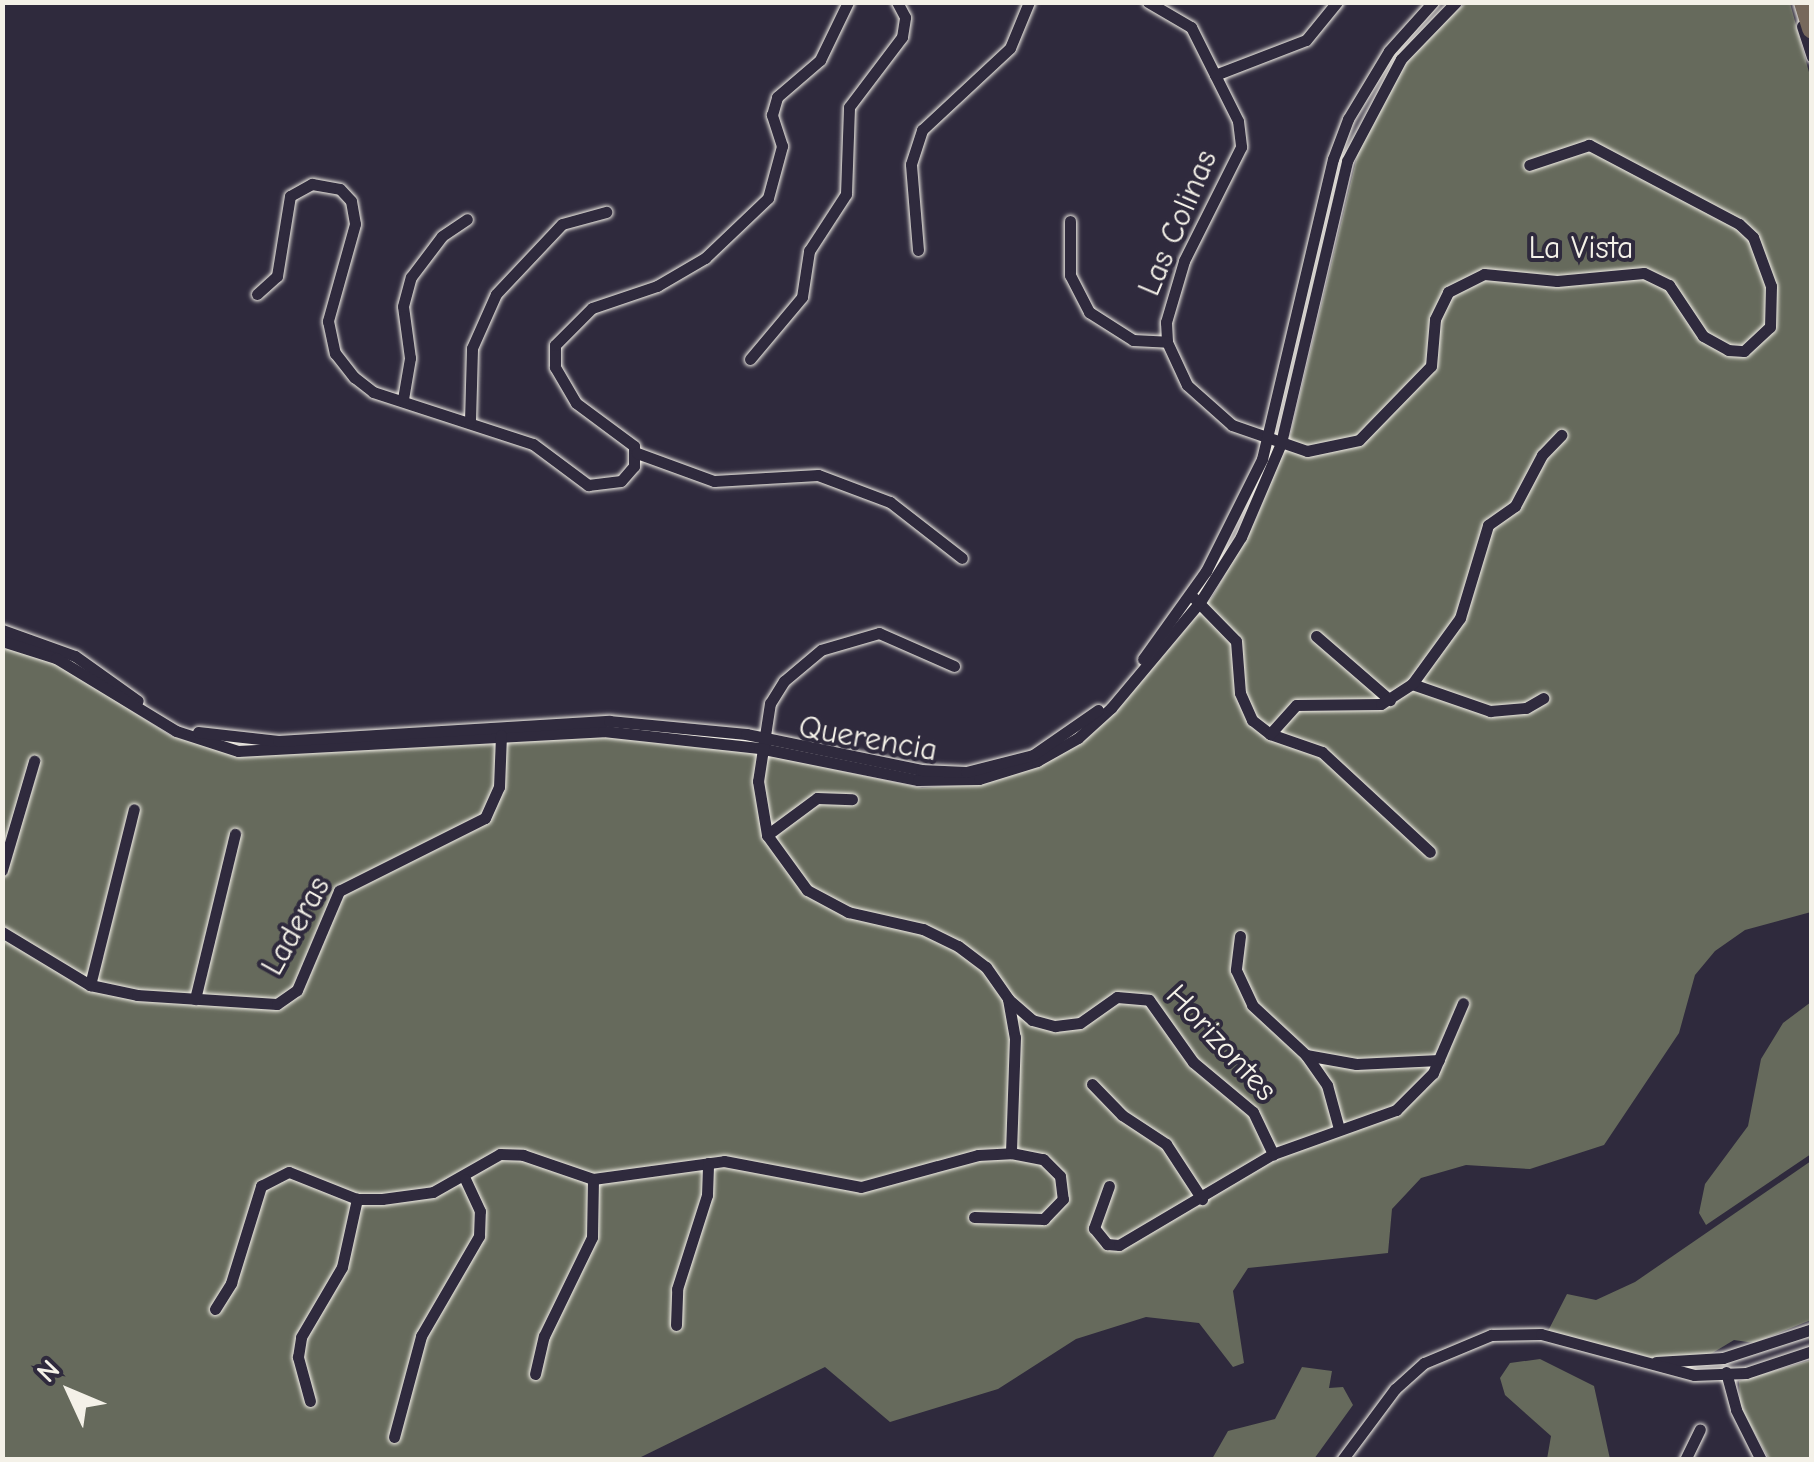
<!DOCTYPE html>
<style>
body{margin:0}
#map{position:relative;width:1814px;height:1462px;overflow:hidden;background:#2f2a3d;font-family:"Comic Neue",sans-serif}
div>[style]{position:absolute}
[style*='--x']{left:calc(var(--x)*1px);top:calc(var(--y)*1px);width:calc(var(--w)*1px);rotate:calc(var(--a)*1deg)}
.green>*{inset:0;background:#666a5c}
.roads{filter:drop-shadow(0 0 2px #f4f1e8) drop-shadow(0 0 2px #f4f1e8)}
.street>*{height:11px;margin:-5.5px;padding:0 5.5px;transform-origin:5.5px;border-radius:5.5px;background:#2f2a3d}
.highway>*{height:20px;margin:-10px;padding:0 10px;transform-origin:10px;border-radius:10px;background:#77695c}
span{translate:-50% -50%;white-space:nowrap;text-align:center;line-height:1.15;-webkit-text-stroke:8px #2f2a3d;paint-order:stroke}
.street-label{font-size:32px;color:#f4f1e8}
.frame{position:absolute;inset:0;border:5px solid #f4f1e8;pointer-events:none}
.north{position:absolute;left:20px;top:1342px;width:100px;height:100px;-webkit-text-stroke:8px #2f2a3d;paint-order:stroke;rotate:314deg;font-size:28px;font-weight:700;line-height:40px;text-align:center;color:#f4f1e8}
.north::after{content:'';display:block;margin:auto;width:35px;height:45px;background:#f4f1e8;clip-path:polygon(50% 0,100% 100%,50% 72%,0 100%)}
</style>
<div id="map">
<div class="green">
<i style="clip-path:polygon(1466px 3px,1790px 3px,1812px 83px,1811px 912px,1745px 930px,1715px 951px,1695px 975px,1679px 1033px,1604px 1145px,1530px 1169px,1466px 1165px,1421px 1178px,1392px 1209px,1388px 1253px,1248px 1268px,1233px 1291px,1244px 1363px,1233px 1367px,1199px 1323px,1146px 1317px,1076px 1339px,998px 1389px,890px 1422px,825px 1367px,637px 1459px,3px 1459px,2px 646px,62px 666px,171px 736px,234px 755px,604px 734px,728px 747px,922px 788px,982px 783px,1043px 765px,1118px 709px,1213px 596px,1256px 519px,1290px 436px,1358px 152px,1389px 85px,1431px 32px)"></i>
<i style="clip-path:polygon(1811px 1002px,1811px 1154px,1706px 1225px,1699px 1213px,1705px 1184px,1748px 1126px,1761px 1059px,1783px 1023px)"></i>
<i style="clip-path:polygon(1811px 1161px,1811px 1320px,1754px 1343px,1734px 1340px,1709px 1355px,1656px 1359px,1548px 1331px,1567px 1294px,1596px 1300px,1635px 1282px)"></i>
<i style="clip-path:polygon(1540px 1359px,1594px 1386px,1610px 1459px,1547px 1459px,1551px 1436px,1505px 1395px,1500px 1378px,1510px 1363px)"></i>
<i style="clip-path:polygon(1811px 1360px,1811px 1459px,1769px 1459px,1740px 1406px,1739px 1381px)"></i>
<i style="clip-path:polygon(1302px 1367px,1332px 1371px,1329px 1388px,1343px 1387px,1353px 1405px,1314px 1459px,1212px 1459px,1228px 1431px,1275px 1419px)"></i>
</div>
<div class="roads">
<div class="street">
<i style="--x:1148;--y:2;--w:50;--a:30.2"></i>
<i style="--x:1191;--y:27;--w:105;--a:63.4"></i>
<i style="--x:1238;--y:121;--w:26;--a:83"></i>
<i style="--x:1241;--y:147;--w:127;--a:116.6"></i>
<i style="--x:1184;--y:261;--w:64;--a:106.4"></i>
<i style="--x:1166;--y:322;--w:20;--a:87"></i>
<i style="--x:1167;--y:342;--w:47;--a:65.1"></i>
<i style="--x:1187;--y:385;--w:60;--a:41.6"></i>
<i style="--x:1232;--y:425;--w:79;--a:19.1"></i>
<i style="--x:1307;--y:451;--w:53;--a:-11.9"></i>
<i style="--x:1359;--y:440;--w:103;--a:-45.8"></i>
<i style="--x:1431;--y:366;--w:47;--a:-85.1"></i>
<i style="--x:1435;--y:319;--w:30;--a:-64"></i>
<i style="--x:1448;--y:292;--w:40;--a:-26.6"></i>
<i style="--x:1484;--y:274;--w:73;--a:5.5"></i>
<i style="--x:1557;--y:281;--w:87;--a:-5.3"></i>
<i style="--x:1644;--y:273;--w:28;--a:26"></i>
<i style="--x:1669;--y:285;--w:61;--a:56.3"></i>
<i style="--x:1703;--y:336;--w:29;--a:29"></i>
<i style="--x:1728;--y:350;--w:16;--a:4"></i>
<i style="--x:1744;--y:351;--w:35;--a:-43"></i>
<i style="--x:1770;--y:327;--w:41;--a:-88.6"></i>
<i style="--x:1771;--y:286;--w:52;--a:-110.2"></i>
<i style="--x:1753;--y:237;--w:19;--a:-137"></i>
<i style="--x:1739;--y:224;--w:170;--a:-152.2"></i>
<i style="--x:1589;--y:145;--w:63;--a:161.6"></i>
<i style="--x:1802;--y:26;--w:32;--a:72"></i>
<i style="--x:1215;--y:75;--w:97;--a:-21"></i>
<i style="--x:1306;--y:40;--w:49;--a:-50.8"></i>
<i style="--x:1070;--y:221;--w:54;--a:90"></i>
<i style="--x:1070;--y:275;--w:42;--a:62.8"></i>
<i style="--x:1089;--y:312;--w:52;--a:32.5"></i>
<i style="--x:1133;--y:340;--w:34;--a:3"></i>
<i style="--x:918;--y:250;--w:86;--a:-94.7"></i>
<i style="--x:911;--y:164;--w:36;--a:-72"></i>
<i style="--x:922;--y:130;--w:120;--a:-43"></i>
<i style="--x:1010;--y:48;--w:50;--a:-67.6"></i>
<i style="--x:257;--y:294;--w:27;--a:-42"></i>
<i style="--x:277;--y:276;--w:81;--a:-80.8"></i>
<i style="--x:290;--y:196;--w:25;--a:-29"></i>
<i style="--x:312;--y:184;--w:28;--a:10"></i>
<i style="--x:340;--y:189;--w:16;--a:47"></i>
<i style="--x:351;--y:201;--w:23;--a:80"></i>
<i style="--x:355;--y:224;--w:101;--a:105.6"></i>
<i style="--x:328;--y:321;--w:33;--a:78"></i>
<i style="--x:335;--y:353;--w:31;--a:52"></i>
<i style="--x:354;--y:377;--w:24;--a:38"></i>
<i style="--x:373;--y:392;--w:168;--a:18"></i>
<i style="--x:533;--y:444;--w:69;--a:36.7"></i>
<i style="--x:588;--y:485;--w:33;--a:-7"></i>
<i style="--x:621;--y:481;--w:20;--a:-49"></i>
<i style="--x:634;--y:466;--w:20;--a:-90"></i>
<i style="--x:634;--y:446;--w:72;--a:-143.4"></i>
<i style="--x:576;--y:403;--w:42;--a:-120.3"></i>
<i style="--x:555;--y:367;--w:22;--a:-90"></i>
<i style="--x:555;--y:345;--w:52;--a:-45"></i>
<i style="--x:592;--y:308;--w:69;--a:-18.7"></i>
<i style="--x:657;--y:286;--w:56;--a:-30.3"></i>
<i style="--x:705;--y:258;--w:87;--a:-43.6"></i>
<i style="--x:768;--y:198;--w:54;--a:-74.9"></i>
<i style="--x:782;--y:146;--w:33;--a:-108"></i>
<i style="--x:772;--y:115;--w:19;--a:-74"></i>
<i style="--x:777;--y:97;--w:57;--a:-40.7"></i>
<i style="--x:820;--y:60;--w:64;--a:-64.2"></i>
<i style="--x:750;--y:359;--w:81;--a:-50"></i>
<i style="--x:802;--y:297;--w:47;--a:-81.3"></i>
<i style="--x:809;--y:251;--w:68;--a:-57"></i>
<i style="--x:846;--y:194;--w:87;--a:-88"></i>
<i style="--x:849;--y:107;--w:88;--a:-52.9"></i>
<i style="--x:902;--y:37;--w:20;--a:-81"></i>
<i style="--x:905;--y:17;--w:17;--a:-118"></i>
<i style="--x:403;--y:399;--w:42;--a:-80.3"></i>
<i style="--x:410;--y:358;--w:52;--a:-97.7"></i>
<i style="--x:403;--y:306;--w:30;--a:-75"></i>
<i style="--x:411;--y:277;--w:51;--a:-52.9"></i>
<i style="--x:442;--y:236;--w:30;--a:-34"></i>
<i style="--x:470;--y:421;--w:73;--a:-88.4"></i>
<i style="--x:472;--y:348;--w:59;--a:-66"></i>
<i style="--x:496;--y:294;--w:96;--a:-46.7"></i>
<i style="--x:562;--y:224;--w:46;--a:-15.3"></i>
<i style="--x:637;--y:453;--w:82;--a:20"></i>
<i style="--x:714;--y:481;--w:104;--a:-3.3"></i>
<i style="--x:818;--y:475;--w:77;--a:20.6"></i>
<i style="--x:890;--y:502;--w:91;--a:37.9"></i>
<i style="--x:1194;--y:598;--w:60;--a:45.7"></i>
<i style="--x:1236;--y:641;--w:52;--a:85.6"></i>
<i style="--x:1240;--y:693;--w:30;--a:66"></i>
<i style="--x:1252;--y:720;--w:23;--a:38"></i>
<i style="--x:1270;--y:734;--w:55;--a:19.1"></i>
<i style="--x:1322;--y:752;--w:147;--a:42.8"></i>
<i style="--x:2;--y:630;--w:77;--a:19.6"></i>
<i style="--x:75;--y:656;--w:77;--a:35.5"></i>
<i style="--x:1316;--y:636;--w:98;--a:40.9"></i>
<i style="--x:2;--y:641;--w:57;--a:17.5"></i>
<i style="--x:56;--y:658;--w:140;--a:31.3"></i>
<i style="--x:176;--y:731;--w:65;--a:17.9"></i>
<i style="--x:238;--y:751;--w:366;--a:-3.1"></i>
<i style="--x:603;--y:731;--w:157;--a:6.2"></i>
<i style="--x:759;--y:748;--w:162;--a:11.4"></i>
<i style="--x:918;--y:780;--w:61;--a:-0.9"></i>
<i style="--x:979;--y:779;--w:61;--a:-17.2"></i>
<i style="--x:1037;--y:761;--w:47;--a:-29.3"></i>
<i style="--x:1078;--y:738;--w:45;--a:-42.3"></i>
<i style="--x:1111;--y:708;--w:138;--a:-50"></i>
<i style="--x:1200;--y:602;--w:77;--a:-57.8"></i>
<i style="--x:1241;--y:537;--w:102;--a:-66.9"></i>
<i style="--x:1281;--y:443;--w:290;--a:-76.8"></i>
<i style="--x:1347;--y:161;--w:115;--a:-62.1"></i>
<i style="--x:1401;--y:59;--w:79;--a:-46"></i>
<i style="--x:1143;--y:659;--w:108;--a:-54.4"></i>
<i style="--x:1206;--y:571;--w:125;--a:-63.4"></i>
<i style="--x:1262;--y:459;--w:308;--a:-76.7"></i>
<i style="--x:1333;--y:159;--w:43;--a:-69.4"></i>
<i style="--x:1348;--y:119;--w:79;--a:-58.9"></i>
<i style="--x:1389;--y:51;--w:66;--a:-48.1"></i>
<i style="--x:954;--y:666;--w:82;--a:-156.3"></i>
<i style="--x:879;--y:633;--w:60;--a:163.7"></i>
<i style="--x:821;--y:650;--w:48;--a:140"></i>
<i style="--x:784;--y:681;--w:26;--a:122"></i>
<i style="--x:770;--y:703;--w:79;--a:98.7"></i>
<i style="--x:758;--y:781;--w:55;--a:80.5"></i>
<i style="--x:767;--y:835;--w:68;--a:54"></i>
<i style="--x:807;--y:890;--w:47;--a:28.2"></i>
<i style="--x:848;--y:912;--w:77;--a:12.8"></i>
<i style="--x:923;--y:929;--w:39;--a:26"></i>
<i style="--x:958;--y:946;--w:35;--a:37"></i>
<i style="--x:986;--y:967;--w:39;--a:55"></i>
<i style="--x:1008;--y:999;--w:39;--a:80"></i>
<i style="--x:1015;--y:1037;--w:116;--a:92"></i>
<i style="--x:1412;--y:684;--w:83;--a:19.1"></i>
<i style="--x:1490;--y:711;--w:36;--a:-5"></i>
<i style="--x:1526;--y:708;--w:20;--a:-30"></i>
<i style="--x:198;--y:732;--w:81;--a:6.4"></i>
<i style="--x:278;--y:741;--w:332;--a:-3.5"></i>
<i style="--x:609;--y:721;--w:138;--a:5.4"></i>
<i style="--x:746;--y:734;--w:179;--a:11.6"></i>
<i style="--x:921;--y:770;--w:45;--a:2.5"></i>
<i style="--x:966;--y:772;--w:69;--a:-14.2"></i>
<i style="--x:1033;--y:755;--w:79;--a:-34.7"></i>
<i style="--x:1270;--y:734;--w:39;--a:-48"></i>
<i style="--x:1296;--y:705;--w:85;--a:-0.7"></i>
<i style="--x:1381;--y:704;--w:37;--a:-33"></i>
<i style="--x:1412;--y:684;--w:82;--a:-54"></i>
<i style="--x:1460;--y:618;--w:97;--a:-73.2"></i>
<i style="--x:1488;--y:525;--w:33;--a:-35"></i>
<i style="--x:1515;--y:506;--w:58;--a:-62.1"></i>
<i style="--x:1542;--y:455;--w:28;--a:-46"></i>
<i style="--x:767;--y:835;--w:62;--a:-36.5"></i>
<i style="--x:817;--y:798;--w:35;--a:2"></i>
<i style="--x:2;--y:870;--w:114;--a:-73.6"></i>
<i style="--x:2;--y:932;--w:103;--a:31.1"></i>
<i style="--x:90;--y:985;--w:48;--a:12"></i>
<i style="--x:137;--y:995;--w:140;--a:3.7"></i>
<i style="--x:277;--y:1004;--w:24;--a:-35"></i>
<i style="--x:297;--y:990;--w:108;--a:-67"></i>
<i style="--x:339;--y:891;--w:163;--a:-26.6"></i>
<i style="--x:485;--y:818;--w:34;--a:-66"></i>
<i style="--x:499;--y:787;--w:52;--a:-87.8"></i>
<i style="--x:1240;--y:936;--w:34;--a:97"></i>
<i style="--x:1236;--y:970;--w:38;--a:65"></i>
<i style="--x:1252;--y:1005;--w:74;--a:42.8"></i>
<i style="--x:1306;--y:1055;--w:51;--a:10.2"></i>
<i style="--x:1356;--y:1064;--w:83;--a:-2.8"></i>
<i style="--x:90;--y:985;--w:181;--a:-76"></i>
<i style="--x:195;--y:999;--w:170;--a:-76.4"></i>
<i style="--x:1008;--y:999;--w:32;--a:41"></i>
<i style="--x:1032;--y:1020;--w:24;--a:15"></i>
<i style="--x:1055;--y:1026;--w:25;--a:-7"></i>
<i style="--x:1080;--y:1023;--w:45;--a:-35.1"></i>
<i style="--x:1117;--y:997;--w:32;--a:5"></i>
<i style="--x:1149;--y:1000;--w:76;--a:54.6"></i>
<i style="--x:1193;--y:1062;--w:78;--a:39.8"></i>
<i style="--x:1253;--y:1112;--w:47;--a:64.5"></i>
<i style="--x:1306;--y:1055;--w:37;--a:55"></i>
<i style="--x:1327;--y:1085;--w:46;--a:74.7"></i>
<i style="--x:1092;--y:1084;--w:43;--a:45.9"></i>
<i style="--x:1122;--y:1115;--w:53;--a:33.4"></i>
<i style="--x:1166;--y:1144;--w:66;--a:56.8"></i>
<i style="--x:1109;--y:1186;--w:45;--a:109.7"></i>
<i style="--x:1094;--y:1228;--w:21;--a:51"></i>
<i style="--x:1107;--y:1244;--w:12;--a:5"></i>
<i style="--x:1119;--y:1245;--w:179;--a:-30.6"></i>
<i style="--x:1273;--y:1154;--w:131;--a:-19.7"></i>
<i style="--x:1396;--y:1110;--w:52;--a:-45"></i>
<i style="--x:1433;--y:1073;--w:76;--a:-66.8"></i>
<i style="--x:215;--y:1309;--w:31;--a:-58"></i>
<i style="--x:231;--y:1283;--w:102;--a:-72.8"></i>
<i style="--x:261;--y:1186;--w:31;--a:-27"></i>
<i style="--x:289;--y:1172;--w:73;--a:21.7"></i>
<i style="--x:357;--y:1199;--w:25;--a:0"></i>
<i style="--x:382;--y:1199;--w:51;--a:-7.8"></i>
<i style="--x:433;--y:1192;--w:77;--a:-29.6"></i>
<i style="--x:500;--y:1154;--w:23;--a:2"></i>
<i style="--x:523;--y:1155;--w:74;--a:18.9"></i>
<i style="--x:593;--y:1179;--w:132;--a:-7.8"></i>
<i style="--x:724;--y:1161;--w:139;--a:10.7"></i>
<i style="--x:861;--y:1187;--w:121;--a:-15.3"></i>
<i style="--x:978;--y:1155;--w:33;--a:-3"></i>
<i style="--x:1011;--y:1153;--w:33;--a:11"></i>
<i style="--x:1043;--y:1159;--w:24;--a:45"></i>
<i style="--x:1060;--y:1176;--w:23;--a:83"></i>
<i style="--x:1063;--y:1199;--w:28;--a:134"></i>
<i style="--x:1044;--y:1219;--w:70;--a:-178.4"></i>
<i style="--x:676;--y:1325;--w:36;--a:-88"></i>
<i style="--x:677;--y:1289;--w:99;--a:-72.3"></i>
<i style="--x:707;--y:1195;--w:32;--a:-88"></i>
<i style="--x:1656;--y:1362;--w:67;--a:-3.4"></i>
<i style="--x:1723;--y:1358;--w:94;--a:-18"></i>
<i style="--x:1726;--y:1372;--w:39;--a:75"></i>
<i style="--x:1736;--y:1410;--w:56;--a:63.4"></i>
<i style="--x:535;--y:1374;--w:39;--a:-77"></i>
<i style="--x:544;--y:1336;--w:110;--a:-64.1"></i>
<i style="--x:592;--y:1237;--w:58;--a:-89"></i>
<i style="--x:310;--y:1401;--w:46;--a:-105.3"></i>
<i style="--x:298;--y:1357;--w:20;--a:-81"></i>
<i style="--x:301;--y:1337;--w:81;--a:-59.6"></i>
<i style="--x:342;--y:1267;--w:70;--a:-77.6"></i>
<i style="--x:394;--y:1437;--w:105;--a:-75"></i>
<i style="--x:421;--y:1336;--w:116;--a:-59.9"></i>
<i style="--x:479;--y:1236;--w:25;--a:-88"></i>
<i style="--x:480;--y:1211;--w:35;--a:-115"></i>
<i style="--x:1342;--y:1460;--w:89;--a:-53.3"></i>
<i style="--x:1395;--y:1389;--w:39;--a:-42"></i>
<i style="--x:1424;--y:1363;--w:73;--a:-22.7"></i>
<i style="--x:1491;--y:1335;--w:50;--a:-1.1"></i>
<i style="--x:1541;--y:1334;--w:158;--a:15"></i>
<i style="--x:1694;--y:1375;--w:52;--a:-2.2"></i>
<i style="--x:1746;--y:1373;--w:70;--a:-18.4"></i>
<i style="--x:1685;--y:1460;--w:34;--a:-64"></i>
</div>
<div class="highway">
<i style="--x:1804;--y:2;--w:28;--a:73"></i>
</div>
</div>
<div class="street-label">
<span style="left:1178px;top:223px;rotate:-67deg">Las Colinas</span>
<span style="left:1581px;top:248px">La Vista</span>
<span style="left:868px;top:739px;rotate:10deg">Querencia</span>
<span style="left:296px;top:926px;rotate:-61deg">Laderas</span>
<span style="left:1221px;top:1043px;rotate:47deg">Horizontes</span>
</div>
<div class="frame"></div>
<div class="north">N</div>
</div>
